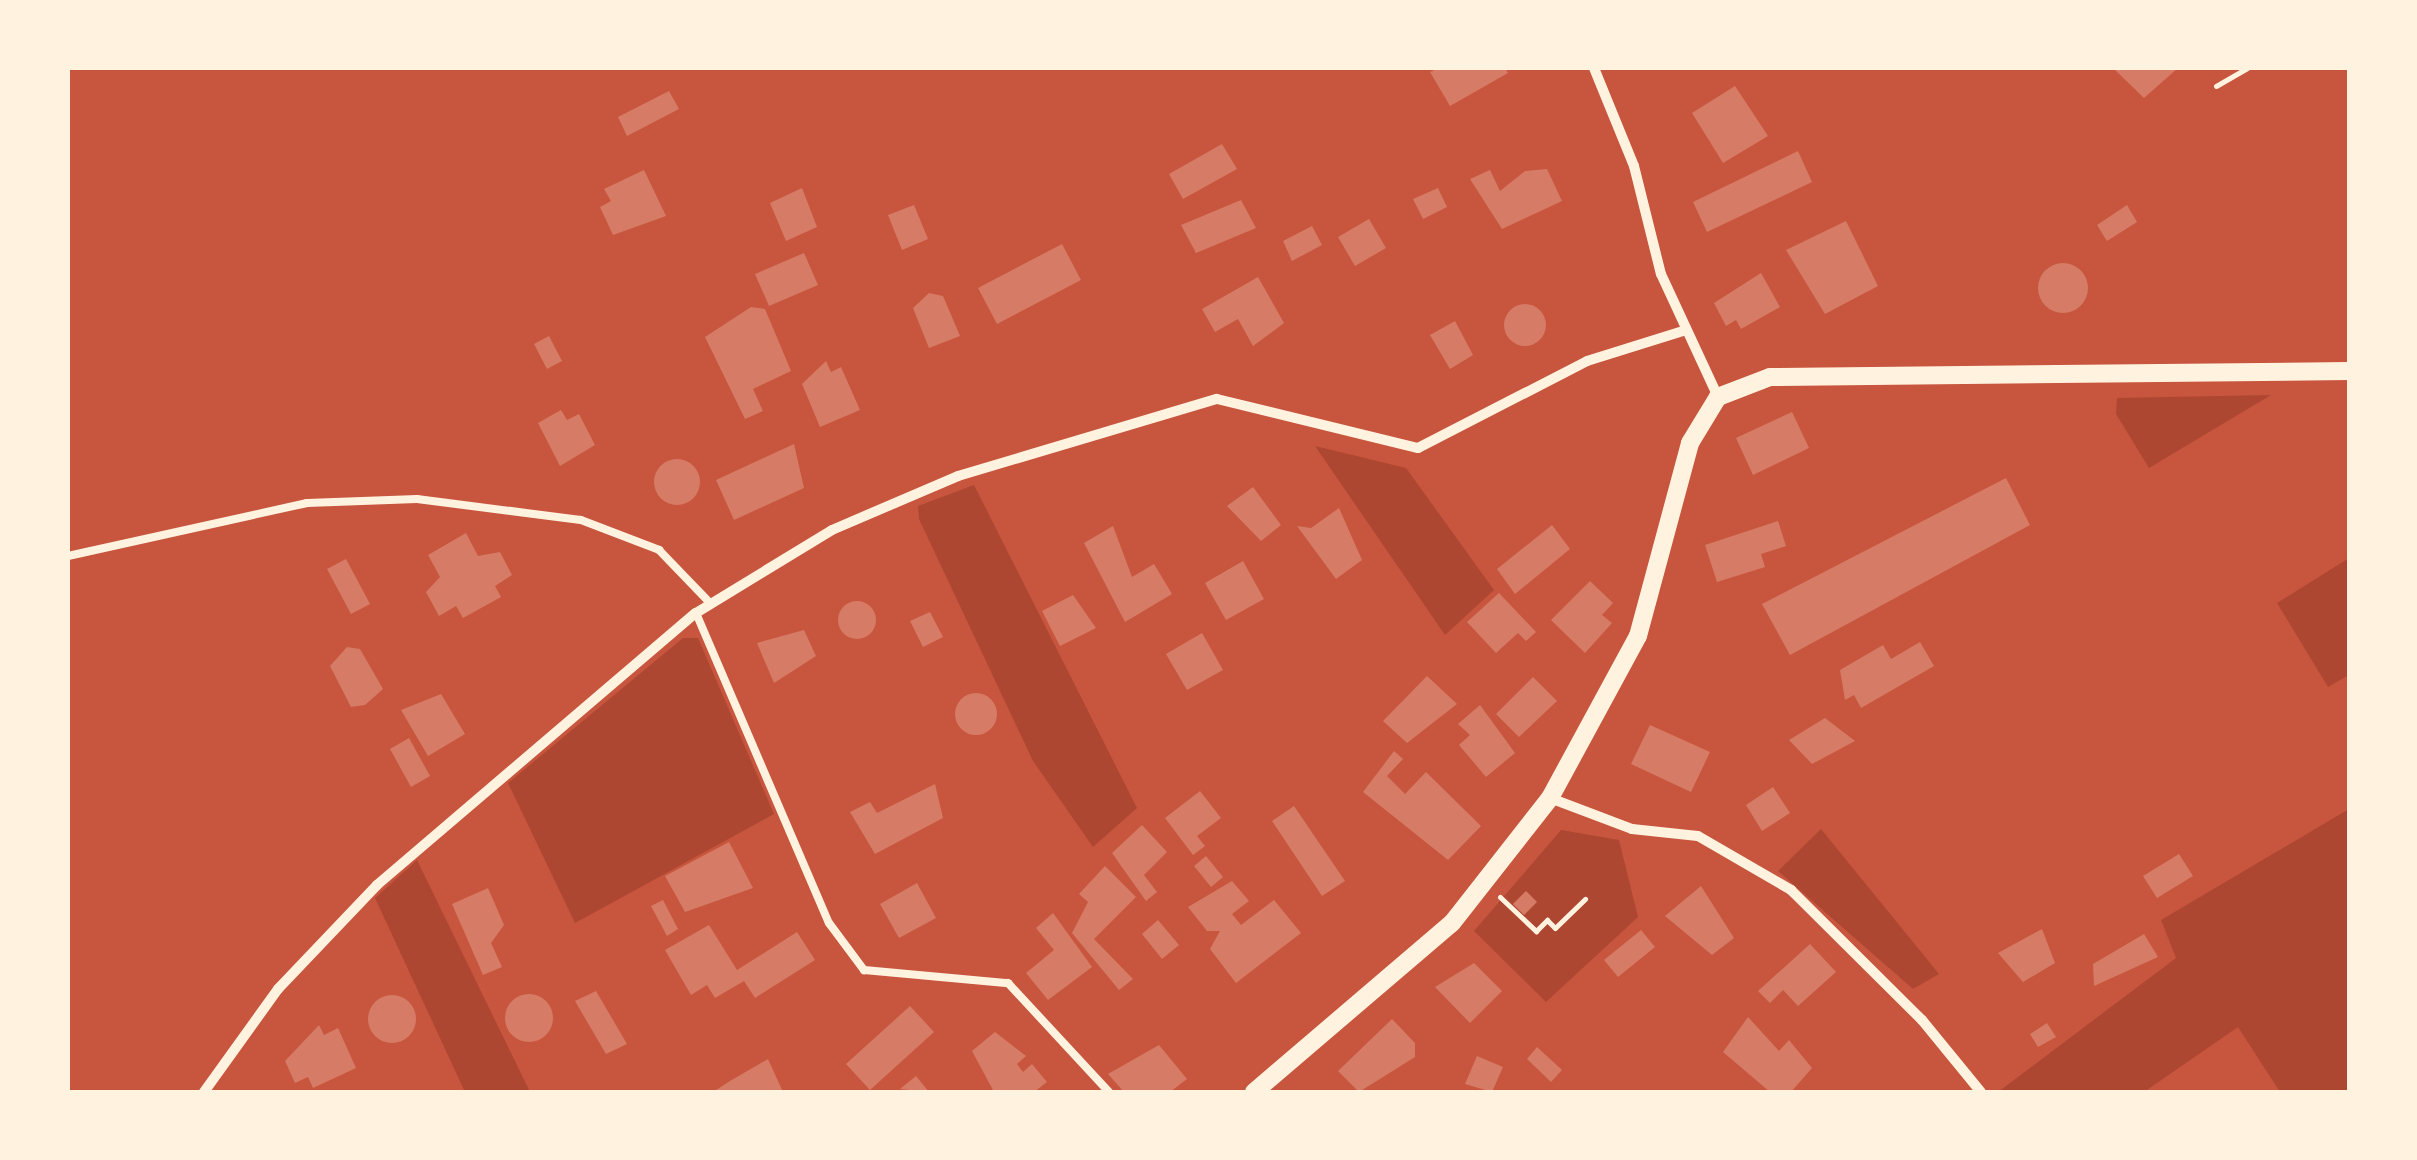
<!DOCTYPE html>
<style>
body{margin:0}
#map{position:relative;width:2417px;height:1160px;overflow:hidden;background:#c8553d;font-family:Manrope,sans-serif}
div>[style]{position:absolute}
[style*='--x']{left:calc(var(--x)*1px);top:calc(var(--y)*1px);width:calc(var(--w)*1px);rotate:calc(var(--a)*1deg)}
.green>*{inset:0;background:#ae4732}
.building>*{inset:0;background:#d67c66}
.round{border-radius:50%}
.path>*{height:5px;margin:-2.5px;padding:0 2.5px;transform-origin:2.5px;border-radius:2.5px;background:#fff3e0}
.service>*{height:8px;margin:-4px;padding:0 4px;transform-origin:4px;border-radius:4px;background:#fff3e0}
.minor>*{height:10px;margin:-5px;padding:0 5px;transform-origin:5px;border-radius:5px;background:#fff3e0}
.tertiary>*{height:18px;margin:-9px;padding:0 9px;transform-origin:9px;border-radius:9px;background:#fff3e0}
span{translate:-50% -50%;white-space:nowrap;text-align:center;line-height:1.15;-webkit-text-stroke:10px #fff3e0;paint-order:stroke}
.frame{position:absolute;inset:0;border:70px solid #fff3e0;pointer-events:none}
</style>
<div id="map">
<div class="green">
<i style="clip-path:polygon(2271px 395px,2149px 468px,2116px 414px,2117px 398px)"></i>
<i style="clip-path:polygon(1315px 446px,1406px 468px,1494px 590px,1445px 635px)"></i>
<i style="clip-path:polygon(974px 485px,1137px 808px,1093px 847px,1033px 761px,919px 519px,918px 506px)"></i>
<i style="clip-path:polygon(2349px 558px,2349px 675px,2328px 687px,2277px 603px)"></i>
<i style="clip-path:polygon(683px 638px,698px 638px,774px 814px,575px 923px,508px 783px)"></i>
<i style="clip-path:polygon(2349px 809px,2349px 1092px,2280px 1092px,2238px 1027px,2144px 1092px,1998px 1092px,2176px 958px,2161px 920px)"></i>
<i style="clip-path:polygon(1821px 829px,1939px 974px,1913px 989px,1778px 871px)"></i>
<i style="clip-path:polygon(1561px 830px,1619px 840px,1638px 917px,1546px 1002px,1474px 931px)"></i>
<i style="clip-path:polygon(417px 860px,530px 1092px,465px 1092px,375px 898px)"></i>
</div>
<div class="building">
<i style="clip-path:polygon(1439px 68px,1505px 68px,1508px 73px,1450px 106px,1430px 72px)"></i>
<i style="clip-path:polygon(2113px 68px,2178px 68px,2144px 98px)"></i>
<i style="clip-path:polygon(1735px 86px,1768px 136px,1723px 163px,1692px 113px)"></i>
<i style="clip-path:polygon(669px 91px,679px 109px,627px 136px,618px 117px)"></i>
<i style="clip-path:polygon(1222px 144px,1237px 169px,1183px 199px,1169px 174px)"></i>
<i style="clip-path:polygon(1798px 151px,1812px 182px,1707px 232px,1693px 202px)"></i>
<i style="clip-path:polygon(1547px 169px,1562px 201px,1502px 229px,1470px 179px,1490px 170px,1500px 191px,1525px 171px)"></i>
<i style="clip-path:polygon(644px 170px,666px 216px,613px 235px,600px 207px,611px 201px,604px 189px)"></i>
<i style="clip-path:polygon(802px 188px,817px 227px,786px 241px,770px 203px)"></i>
<i style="clip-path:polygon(1438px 188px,1447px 207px,1423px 219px,1413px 199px)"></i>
<i style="clip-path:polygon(1241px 200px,1256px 228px,1196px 253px,1181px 225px)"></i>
<i style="clip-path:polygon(914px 205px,928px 239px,902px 250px,888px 215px)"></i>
<i style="clip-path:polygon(2127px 205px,2137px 222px,2107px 241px,2097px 225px)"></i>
<i style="clip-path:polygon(1369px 219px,1386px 248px,1355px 266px,1338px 237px)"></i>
<i style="clip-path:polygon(1846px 221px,1878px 286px,1825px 314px,1786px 250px)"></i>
<i style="clip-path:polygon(1312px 226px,1322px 245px,1292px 261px,1283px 241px)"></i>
<i style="clip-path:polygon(1062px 244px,1081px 280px,997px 324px,978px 288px)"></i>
<i style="clip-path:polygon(804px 253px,818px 285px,769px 306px,755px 274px)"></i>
<i class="round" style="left:2038px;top:263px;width:50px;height:50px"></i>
<i style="clip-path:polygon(1761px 273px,1780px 307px,1741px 329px,1736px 320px,1726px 326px,1714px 303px)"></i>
<i style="clip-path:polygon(1258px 277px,1284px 323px,1253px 346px,1238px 319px,1215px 332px,1202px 309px)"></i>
<i style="clip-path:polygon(929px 293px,943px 296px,960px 336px,929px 348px,913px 308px)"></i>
<i class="round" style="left:1504px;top:304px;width:42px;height:42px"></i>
<i style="clip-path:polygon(751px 307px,765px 309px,791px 371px,753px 389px,763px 411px,745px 419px,705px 337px)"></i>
<i style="clip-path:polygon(1455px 321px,1473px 355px,1450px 369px,1430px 335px)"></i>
<i style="clip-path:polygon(549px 336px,562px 361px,547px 369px,534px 344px)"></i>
<i style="clip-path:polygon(826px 361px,831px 372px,841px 367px,860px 410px,820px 427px,802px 384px)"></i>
<i style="clip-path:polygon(561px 410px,567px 420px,579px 414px,595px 445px,560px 466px,538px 423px)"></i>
<i style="clip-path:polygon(1792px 412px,1809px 448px,1753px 475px,1736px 438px)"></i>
<i style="clip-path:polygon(794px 444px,804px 488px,734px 520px,716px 480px)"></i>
<i class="round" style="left:654px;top:459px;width:46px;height:46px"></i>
<i style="clip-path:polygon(2006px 478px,2030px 525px,1790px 655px,1762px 604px)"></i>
<i style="clip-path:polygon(1253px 487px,1281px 525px,1261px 541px,1227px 506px)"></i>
<i style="clip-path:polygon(1339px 508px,1362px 560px,1336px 579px,1297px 526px,1311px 528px)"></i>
<i style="clip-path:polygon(1778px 521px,1786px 546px,1761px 554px,1765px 567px,1717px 582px,1705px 545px)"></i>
<i style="clip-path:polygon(1552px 525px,1570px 549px,1515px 594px,1497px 569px)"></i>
<i style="clip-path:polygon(1113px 526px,1132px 577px,1154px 564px,1172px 594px,1125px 622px,1084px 543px)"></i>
<i style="clip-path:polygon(466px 533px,478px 556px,500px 552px,512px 575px,495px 586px,501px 597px,463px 618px,456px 606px,439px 616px,426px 592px,440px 577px,428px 555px)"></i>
<i style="clip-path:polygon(346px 559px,370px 604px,351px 614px,327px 569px)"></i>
<i style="clip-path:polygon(1243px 561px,1264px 599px,1226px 620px,1205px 583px)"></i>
<i style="clip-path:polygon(1590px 581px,1613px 603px,1602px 615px,1612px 623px,1585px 653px,1551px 620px)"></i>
<i style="clip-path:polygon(1499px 593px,1536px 632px,1526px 641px,1518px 633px,1496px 653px,1467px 622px)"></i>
<i style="clip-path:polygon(1073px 595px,1096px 628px,1060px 646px,1042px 611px)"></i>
<i class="round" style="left:838px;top:601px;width:38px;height:38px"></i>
<i style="clip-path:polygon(930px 612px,943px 637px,923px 647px,910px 621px)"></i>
<i style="clip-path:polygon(804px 630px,816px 656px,774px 683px,757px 643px)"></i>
<i style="clip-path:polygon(1202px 633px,1223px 670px,1187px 690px,1166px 654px)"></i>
<i style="clip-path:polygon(1920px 642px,1934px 666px,1861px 708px,1854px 695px,1845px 700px,1840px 670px,1883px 645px,1891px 659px)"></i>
<i style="clip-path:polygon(347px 647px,360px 649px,383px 689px,365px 705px,351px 707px,330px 666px)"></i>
<i style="clip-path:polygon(1427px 676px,1457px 704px,1407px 743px,1383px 721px)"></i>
<i style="clip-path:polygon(1533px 677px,1557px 701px,1519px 737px,1496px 714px)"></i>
<i class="round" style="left:955px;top:693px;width:42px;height:42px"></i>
<i style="clip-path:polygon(441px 694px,465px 734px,428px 756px,401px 710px)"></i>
<i style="clip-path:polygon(1480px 705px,1515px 753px,1486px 777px,1459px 745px,1470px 735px,1458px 724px)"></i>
<i style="clip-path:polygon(1825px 718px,1855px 741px,1812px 764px,1789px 740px)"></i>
<i style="clip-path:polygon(1650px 725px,1710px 752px,1691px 792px,1631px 764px)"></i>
<i style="clip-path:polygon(409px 738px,430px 776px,411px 787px,390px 749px)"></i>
<i style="clip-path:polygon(1394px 751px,1403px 759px,1387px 776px,1405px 794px,1426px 772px,1481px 826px,1448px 860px,1363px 792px)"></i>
<i style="clip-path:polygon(935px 784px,943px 818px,875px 854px,850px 812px,870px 802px,877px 813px)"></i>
<i style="clip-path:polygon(1773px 787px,1790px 813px,1762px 831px,1746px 805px)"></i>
<i style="clip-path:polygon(1200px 791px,1221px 818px,1197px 836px,1205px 846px,1193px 855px,1165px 818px)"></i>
<i style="clip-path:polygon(1294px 806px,1345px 881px,1322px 896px,1272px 821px)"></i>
<i style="clip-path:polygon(1142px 825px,1167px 852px,1144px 875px,1157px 892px,1146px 901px,1112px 853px)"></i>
<i style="clip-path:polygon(729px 842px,753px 888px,685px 912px,665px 876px)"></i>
<i style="clip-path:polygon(2179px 854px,2193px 876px,2157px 898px,2143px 876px)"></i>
<i style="clip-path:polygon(1206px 856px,1223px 877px,1211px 887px,1194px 866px)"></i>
<i style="clip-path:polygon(1105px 866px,1136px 897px,1094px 939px,1133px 979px,1119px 990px,1072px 933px,1088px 902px,1079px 894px)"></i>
<i style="clip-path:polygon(1232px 881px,1249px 901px,1232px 914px,1241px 925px,1274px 900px,1301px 933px,1236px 983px,1210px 949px,1220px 931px,1207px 931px,1188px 907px)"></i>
<i style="clip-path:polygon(917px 883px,936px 918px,899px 938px,880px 904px)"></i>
<i style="clip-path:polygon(1701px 886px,1734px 938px,1712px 955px,1665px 916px)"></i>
<i style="clip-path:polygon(488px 888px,504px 925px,491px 943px,502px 967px,483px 975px,452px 904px)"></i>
<i style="clip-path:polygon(1526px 891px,1537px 902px,1524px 915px,1513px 904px)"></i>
<i style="clip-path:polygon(663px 900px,678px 929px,667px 936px,651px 906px)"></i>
<i style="clip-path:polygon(1053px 913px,1092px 967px,1048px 1000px,1026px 973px,1054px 950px,1036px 928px)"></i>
<i style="clip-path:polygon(1158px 920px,1179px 945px,1162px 959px,1142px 934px)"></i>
<i style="clip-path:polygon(709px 925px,737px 970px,797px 932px,815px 960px,755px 998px,744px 981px,715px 998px,707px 985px,691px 995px,665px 950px)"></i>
<i style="clip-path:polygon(2042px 929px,2055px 963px,2023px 982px,1998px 953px)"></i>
<i style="clip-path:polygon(1641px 930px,1655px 947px,1618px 977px,1604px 960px)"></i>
<i style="clip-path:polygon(2144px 934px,2158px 957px,2094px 986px,2093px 964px)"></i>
<i style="clip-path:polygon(1810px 944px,1836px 972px,1798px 1006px,1783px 990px,1770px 1003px,1758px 991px)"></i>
<i style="clip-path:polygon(1474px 963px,1502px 991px,1470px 1023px,1435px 987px)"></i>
<i style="clip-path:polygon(596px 991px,627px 1044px,606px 1054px,575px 1001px)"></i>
<i class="round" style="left:505px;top:994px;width:48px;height:48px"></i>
<i class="round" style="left:368px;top:995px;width:48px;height:48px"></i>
<i style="clip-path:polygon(910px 1006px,934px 1032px,870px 1090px,846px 1064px)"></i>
<i style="clip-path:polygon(1748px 1017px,1779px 1051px,1789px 1040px,1812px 1068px,1791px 1092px,1770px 1092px,1723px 1052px)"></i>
<i style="clip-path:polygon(1392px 1019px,1415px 1043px,1415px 1057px,1359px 1092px,1338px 1071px)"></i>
<i style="clip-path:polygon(2047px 1023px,2056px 1037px,2038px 1047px,2030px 1034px)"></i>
<i style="clip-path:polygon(319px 1025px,324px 1035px,338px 1028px,356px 1068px,313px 1088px,308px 1077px,295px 1083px,285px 1061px)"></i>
<i style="clip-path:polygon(995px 1032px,1026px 1056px,1017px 1064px,1023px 1072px,1032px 1064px,1047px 1082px,1034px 1092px,994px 1092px,972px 1051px)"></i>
<i style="clip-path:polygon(1159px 1045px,1187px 1079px,1170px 1092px,1124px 1092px,1108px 1074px)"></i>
<i style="clip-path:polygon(1537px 1047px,1562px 1070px,1551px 1082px,1527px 1059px)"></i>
<i style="clip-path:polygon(1477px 1056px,1503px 1067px,1492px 1092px,1465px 1084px)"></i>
<i style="clip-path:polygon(768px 1059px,783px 1092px,713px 1092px,730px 1081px)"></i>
<i style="clip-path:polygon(916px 1076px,929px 1092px,900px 1089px)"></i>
</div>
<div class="path">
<i style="--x:2216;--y:86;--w:36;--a:-30"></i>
<i style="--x:1500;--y:897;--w:50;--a:43.4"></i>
<i style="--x:1536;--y:931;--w:16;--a:-45"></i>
<i style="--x:1547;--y:920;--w:11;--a:45"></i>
<i style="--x:1555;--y:928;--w:42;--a:-44"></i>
</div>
<div class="service">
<i style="--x:68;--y:556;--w:245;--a:-12.5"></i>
<i style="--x:307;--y:503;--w:110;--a:-2.1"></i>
<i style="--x:417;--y:499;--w:165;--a:7.3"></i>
<i style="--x:581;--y:520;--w:84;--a:21"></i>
<i style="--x:659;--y:550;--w:74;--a:46.1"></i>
<i style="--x:696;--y:613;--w:337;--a:66.8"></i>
<i style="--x:829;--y:923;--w:59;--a:53.3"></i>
<i style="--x:864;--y:970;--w:145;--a:5.2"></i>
<i style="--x:1008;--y:983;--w:149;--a:47.2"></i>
</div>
<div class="minor">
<i style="--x:1594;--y:68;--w:106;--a:67.8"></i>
<i style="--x:1634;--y:166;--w:111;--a:76"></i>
<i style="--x:1661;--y:274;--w:136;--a:65.1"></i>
<i style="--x:1550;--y:798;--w:88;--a:20.7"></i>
<i style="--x:1632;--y:829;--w:66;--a:6.1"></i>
<i style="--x:1698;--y:836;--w:108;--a:30.1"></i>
<i style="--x:1791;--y:890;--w:185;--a:44.8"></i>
<i style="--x:1922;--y:1020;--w:93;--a:50.7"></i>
<i style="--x:204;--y:1092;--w:127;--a:-54.3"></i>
<i style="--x:278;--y:989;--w:144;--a:-46.4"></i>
<i style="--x:377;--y:885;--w:419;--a:-40.5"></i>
<i style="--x:696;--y:613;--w:159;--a:-31.4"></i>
<i style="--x:832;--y:530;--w:137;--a:-23.2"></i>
<i style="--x:958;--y:476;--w:270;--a:-16.6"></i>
<i style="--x:1217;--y:399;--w:207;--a:13.7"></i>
<i style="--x:1418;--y:448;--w:190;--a:-27.2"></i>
<i style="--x:1587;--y:361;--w:104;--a:-17.4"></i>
</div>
<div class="tertiary">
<i style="--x:1254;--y:1092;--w:260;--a:-40.5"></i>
<i style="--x:1452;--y:923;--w:159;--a:-51.9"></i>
<i style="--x:1550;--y:798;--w:184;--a:-61.5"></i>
<i style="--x:1638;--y:636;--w:200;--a:-74.9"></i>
<i style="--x:1690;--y:443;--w:54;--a:-58.7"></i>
<i style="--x:1718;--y:397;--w:56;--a:-21"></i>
<i style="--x:1770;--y:377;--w:580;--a:-0.59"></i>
</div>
<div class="frame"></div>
</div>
